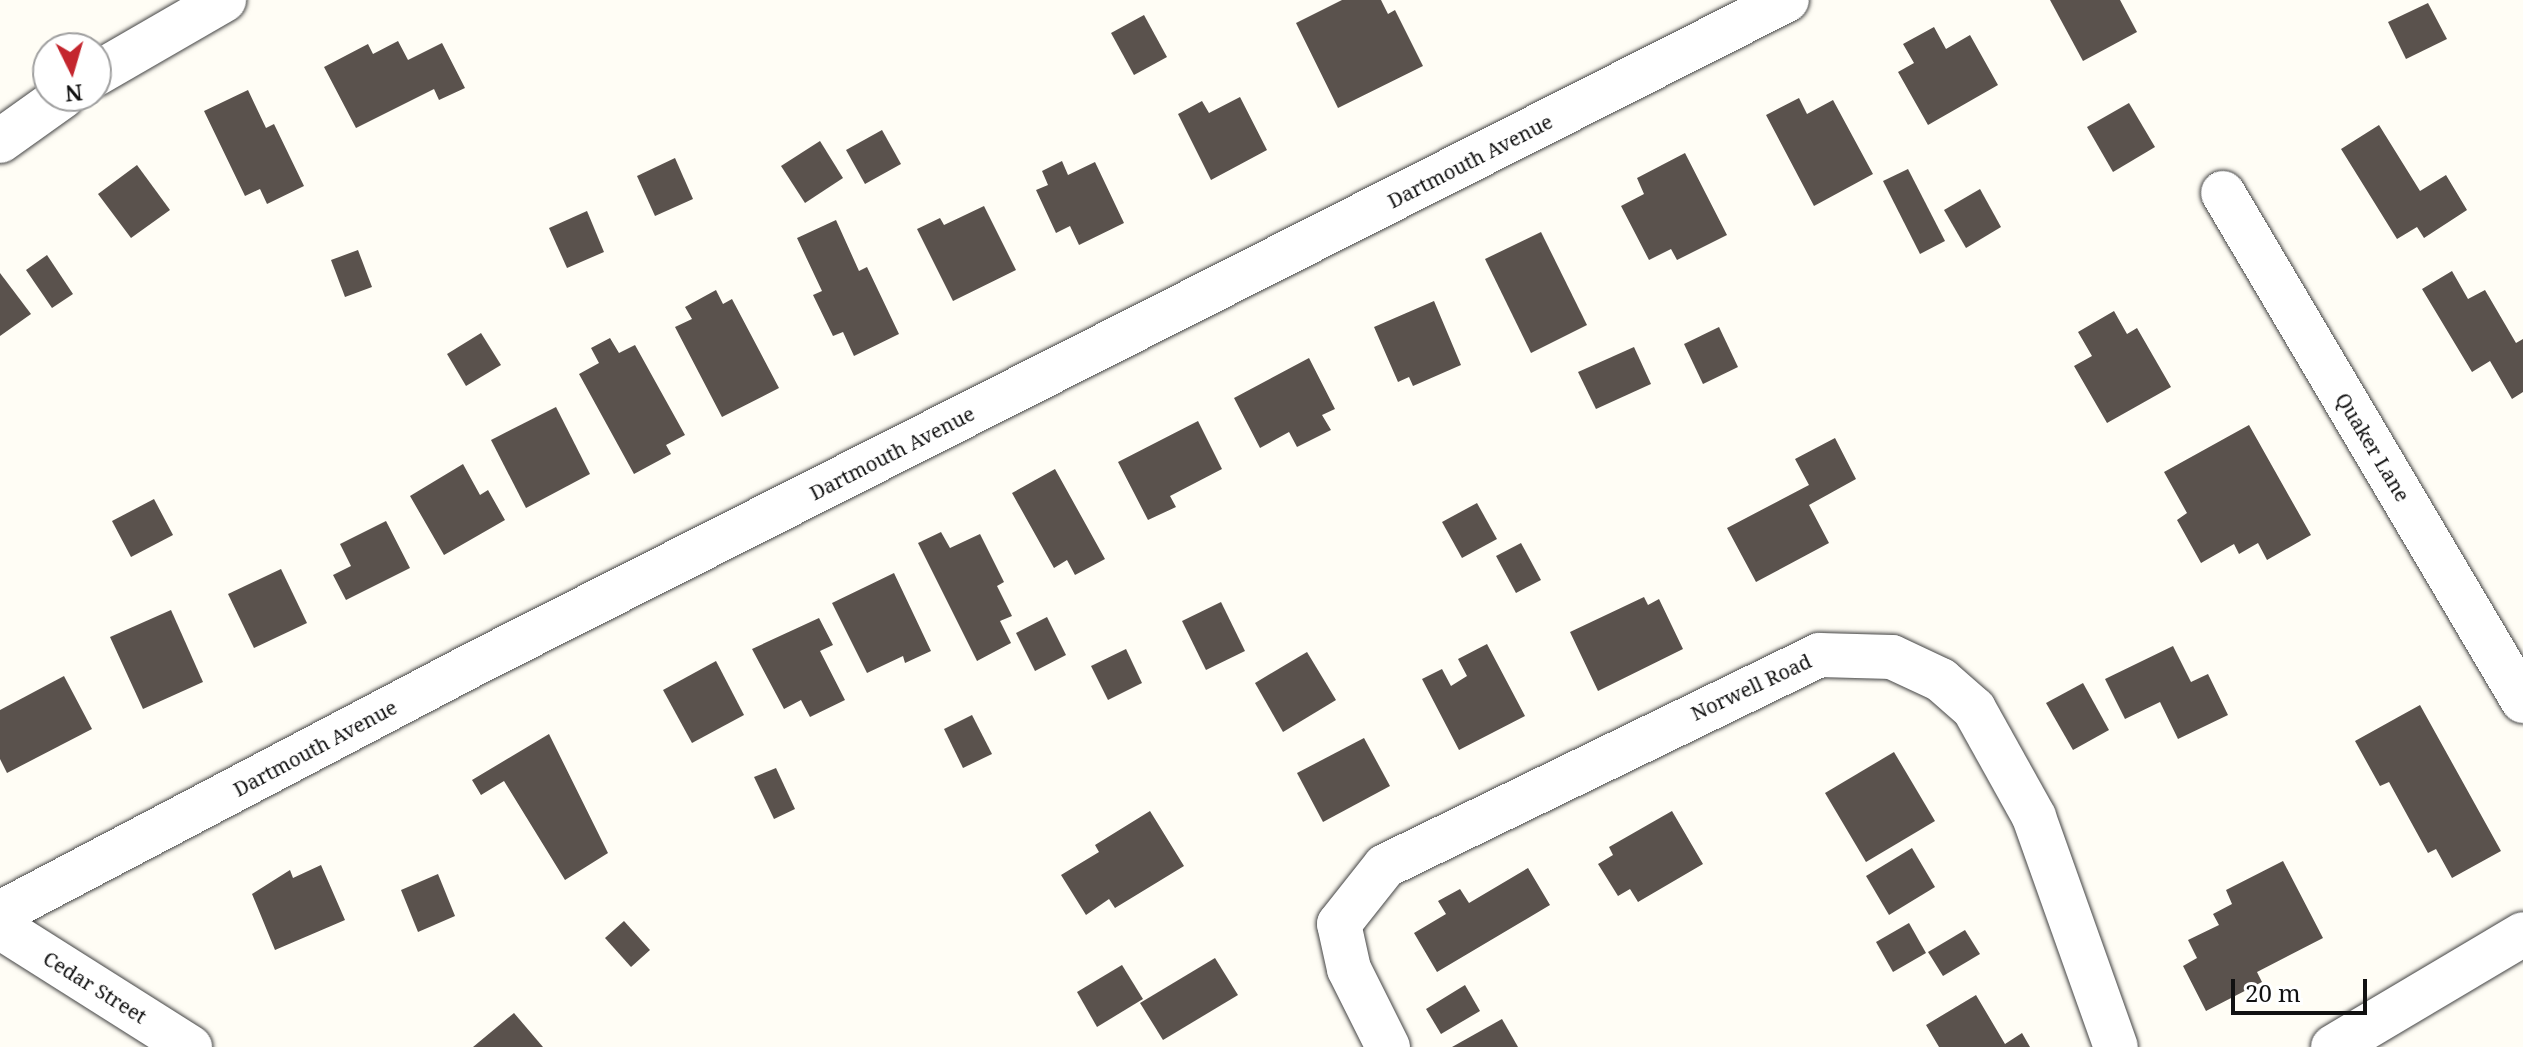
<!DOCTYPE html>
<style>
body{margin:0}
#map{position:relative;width:2523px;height:1047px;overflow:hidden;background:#fffdf5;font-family:"Noto Serif",serif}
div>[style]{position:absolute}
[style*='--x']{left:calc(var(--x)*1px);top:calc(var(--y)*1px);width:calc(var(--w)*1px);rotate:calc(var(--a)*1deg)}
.building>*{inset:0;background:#5a524d}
.roads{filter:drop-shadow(0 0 2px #444) drop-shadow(0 0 2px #444)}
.minor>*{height:44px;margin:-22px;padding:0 22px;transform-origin:22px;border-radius:22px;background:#fff}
.tertiary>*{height:44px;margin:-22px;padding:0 22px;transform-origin:22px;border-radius:22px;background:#fff}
span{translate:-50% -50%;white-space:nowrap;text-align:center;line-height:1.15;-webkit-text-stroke:8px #fff;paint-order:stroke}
.street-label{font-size:20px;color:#111}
.north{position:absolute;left:32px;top:32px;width:80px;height:80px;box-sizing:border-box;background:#fff;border:2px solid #a0a0a0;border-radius:50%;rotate:175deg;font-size:22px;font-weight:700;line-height:32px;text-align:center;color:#111}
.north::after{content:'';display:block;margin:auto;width:28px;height:36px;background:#c4262e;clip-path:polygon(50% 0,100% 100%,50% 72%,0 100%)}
.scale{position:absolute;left:2231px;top:979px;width:136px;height:36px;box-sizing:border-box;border:4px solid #111;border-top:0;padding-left:10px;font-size:24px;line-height:28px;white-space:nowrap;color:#111;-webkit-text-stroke:6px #fff;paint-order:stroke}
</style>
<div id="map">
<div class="building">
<i style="clip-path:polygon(1342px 0,1381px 0,1388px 14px,1395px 10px,1423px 66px,1338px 108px,1296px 23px)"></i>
<i style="clip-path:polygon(2050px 0,2120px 0,2137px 32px,2083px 61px)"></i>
<i style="clip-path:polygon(2428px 3px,2447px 39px,2406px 59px,2388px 22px)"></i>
<i style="clip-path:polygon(1144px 15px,1167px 57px,1134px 75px,1111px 33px)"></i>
<i style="clip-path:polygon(1934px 27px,1946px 49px,1970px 35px,1998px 85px,1928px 125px,1898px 72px,1914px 63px,1903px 44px)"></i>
<i style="clip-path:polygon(398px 41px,408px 60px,442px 43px,465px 88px,439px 100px,434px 89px,356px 128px,324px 67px,368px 44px,373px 54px)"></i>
<i style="clip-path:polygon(248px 90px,266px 128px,274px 124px,304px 186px,267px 204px,260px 189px,245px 196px,204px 111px)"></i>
<i style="clip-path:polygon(1240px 97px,1267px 150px,1211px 180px,1178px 114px,1202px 101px,1209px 113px)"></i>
<i style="clip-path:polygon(1799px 98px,1807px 114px,1833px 100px,1873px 174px,1814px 206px,1766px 115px)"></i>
<i style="clip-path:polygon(2129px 103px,2155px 147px,2113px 172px,2087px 127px)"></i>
<i style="clip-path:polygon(2379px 125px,2420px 191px,2446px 175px,2467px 210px,2424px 238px,2417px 227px,2397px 239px,2341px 149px)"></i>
<i style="clip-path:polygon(882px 130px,901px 164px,865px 184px,846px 150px)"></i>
<i style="clip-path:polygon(820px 141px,843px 178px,805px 203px,781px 166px)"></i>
<i style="clip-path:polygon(1685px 153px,1727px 235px,1677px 260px,1671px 249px,1649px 260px,1621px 206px,1644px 194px,1637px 178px)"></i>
<i style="clip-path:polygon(675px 158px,693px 199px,655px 216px,637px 176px)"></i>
<i style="clip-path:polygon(1062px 161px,1068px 175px,1095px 162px,1124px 223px,1079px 245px,1070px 226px,1056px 233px,1036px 190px,1048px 185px,1042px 171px)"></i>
<i style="clip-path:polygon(137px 165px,170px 210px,131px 238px,98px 194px)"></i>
<i style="clip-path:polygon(1908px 169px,1945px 241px,1920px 254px,1883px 181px)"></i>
<i style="clip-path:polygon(1980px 189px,2001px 227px,1966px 248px,1944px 210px)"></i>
<i style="clip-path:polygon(984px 206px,1016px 270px,953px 301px,917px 229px,940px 218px,944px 225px)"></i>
<i style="clip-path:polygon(587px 211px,604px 252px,567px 268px,549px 228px)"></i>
<i style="clip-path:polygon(836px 220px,859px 271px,867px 267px,899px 334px,854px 356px,843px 332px,833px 336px,813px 295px,822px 291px,797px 238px)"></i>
<i style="clip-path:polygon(1541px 232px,1587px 325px,1531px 353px,1485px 259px)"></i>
<i style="clip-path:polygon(358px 250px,372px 287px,345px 297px,331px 260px)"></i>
<i style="clip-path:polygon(47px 255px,73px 294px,52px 308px,26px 270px)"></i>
<i style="clip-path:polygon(2452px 271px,2468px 299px,2485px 290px,2516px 343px,2523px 339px,2523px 392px,2512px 399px,2490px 361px,2472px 372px,2422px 289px)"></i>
<i style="clip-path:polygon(0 273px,31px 314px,0 336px)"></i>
<i style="clip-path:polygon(716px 290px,723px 304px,732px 299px,779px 388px,722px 417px,675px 327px,692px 319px,685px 307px)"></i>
<i style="clip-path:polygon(1434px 301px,1461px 365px,1413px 386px,1409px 377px,1398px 382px,1374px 327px)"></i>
<i style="clip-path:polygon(2114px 311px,2127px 334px,2137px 328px,2171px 387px,2107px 423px,2074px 366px,2092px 356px,2078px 332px)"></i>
<i style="clip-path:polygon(1719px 327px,1738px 367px,1703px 384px,1684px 344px)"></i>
<i style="clip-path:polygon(481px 333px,501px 365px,466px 386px,447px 354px)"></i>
<i style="clip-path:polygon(610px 338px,619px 353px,635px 345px,685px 435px,666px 445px,671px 454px,634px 474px,579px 374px,599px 363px,591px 348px)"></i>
<i style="clip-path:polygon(1634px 347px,1651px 384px,1596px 409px,1578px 372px)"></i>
<i style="clip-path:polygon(1309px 358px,1335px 409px,1322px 415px,1331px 430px,1297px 447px,1289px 432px,1260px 448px,1234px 398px)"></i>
<i style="clip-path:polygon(556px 407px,590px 474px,526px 508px,491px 440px)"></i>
<i style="clip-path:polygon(1198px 421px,1222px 469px,1170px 496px,1176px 507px,1148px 520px,1118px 462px)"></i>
<i style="clip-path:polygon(2249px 425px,2311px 535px,2267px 560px,2258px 543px,2239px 554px,2234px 544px,2201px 563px,2177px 520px,2187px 513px,2164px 472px)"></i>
<i style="clip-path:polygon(1835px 438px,1856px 479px,1809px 505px,1829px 543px,1756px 582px,1727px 528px,1809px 485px,1795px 459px)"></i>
<i style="clip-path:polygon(463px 464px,480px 495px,488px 490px,505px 520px,444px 555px,410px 496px)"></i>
<i style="clip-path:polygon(1055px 469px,1105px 559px,1075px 575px,1067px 560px,1054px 568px,1012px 493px)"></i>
<i style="clip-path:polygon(154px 499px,173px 535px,131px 557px,112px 521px)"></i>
<i style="clip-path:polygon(1477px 503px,1497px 539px,1462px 558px,1442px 522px)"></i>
<i style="clip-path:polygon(386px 521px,410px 568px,346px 600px,333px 575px,351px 566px,340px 544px)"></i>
<i style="clip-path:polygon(941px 532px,950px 548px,980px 534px,1004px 582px,997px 586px,1012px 616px,1000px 621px,1011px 643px,977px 661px,918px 543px)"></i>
<i style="clip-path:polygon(1521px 543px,1541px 580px,1516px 593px,1496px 556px)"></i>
<i style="clip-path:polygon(281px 569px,307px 623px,254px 648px,228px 594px)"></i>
<i style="clip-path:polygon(894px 573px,931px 651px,905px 663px,903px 656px,867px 673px,832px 603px)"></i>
<i style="clip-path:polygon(1644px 597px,1648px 605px,1659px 599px,1683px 649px,1598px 691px,1570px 632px)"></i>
<i style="clip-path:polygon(1221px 602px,1245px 651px,1206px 670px,1182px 621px)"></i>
<i style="clip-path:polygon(171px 610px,203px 682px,143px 709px,110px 637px)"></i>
<i style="clip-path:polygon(1047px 617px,1066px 655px,1035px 671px,1016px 633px)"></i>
<i style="clip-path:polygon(819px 618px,833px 645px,820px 651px,845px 700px,810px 717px,801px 700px,784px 709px,752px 649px)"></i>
<i style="clip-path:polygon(1487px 644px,1525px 716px,1459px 750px,1422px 679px,1442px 669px,1451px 686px,1467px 676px,1458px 659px)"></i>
<i style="clip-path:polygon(2173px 646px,2191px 682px,2208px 674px,2228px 715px,2178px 739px,2160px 702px,2125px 719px,2105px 679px)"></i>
<i style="clip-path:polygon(1126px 649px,1142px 683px,1108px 700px,1091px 666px)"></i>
<i style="clip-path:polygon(1307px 652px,1336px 700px,1283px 732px,1255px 683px)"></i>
<i style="clip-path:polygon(716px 661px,744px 715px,692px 743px,663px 690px)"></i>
<i style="clip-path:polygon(64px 676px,92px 729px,7px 773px,0 759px,0 710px)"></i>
<i style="clip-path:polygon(2083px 683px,2109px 730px,2073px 750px,2046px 703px)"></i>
<i style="clip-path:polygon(2420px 705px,2501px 851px,2452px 878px,2436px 849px,2428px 853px,2389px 782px,2380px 786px,2355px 741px)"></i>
<i style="clip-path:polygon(972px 715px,992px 754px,963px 768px,944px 729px)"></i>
<i style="clip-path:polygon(549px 734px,608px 853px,565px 880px,504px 781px,481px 795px,472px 780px)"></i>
<i style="clip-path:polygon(1364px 738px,1390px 786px,1323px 822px,1297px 773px)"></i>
<i style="clip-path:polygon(1894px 752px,1935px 821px,1866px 862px,1825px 793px)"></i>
<i style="clip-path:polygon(776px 768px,795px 809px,774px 819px,754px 777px)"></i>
<i style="clip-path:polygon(1150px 811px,1184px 866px,1115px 908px,1109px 899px,1086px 915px,1061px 875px,1099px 852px,1095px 845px)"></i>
<i style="clip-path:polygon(1672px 811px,1703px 864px,1638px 902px,1630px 889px,1618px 896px,1598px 864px,1613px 855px,1609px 847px)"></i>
<i style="clip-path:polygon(1912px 848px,1935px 887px,1889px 915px,1866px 876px)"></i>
<i style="clip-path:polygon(2283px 861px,2323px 938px,2257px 972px,2262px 982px,2206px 1011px,2183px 966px,2197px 958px,2188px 940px,2219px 925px,2213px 914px,2232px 904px,2226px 890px)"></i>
<i style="clip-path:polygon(321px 865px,345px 920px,275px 950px,252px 894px,290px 870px,293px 878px)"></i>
<i style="clip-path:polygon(1528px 868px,1550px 905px,1437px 972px,1414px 933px,1446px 914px,1438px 901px,1460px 889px,1469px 903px)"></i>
<i style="clip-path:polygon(438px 874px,455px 916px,418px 932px,401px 890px)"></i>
<i style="clip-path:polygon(624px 921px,650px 950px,631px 967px,605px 938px)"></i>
<i style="clip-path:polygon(1909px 923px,1926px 953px,1893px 972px,1876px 942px)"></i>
<i style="clip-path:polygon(1965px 930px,1980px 954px,1943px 976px,1928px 952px)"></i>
<i style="clip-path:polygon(1215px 958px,1238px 995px,1163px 1040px,1140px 1003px)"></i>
<i style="clip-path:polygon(1122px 965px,1143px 999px,1097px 1027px,1077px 992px)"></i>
<i style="clip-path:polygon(1465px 985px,1480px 1011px,1441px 1034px,1426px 1009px)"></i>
<i style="clip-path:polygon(1976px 995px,2005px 1044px,2022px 1033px,2030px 1047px,1939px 1047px,1926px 1025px)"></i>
<i style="clip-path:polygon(514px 1013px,543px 1047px,473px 1047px)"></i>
<i style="clip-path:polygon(1502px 1019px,1518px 1047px,1452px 1047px)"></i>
</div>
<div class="roads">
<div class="minor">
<i style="--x:2223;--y:193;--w:590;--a:59.44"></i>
<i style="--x:0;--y:913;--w:538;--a:-27.71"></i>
<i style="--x:476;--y:663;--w:1469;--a:-26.83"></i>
<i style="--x:0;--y:927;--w:225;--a:32.3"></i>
<i style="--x:1388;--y:1047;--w:87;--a:-116.6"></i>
<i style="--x:1349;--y:969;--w:46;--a:-102.5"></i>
<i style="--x:1339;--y:924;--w:74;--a:-51.6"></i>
<i style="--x:1385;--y:866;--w:483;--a:-25.9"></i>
<i style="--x:1820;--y:655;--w:72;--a:1.6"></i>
<i style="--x:1892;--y:657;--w:54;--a:25.1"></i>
<i style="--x:1941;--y:680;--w:44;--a:41.3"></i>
<i style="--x:1974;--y:709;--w:124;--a:60.9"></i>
<i style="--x:2034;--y:817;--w:244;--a:70.4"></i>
</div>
<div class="tertiary">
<i style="--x:96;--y:74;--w:148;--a:-30"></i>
<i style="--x:0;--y:141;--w:77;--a:-35.5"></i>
<i style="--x:2333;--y:1047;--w:221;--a:-30.7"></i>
</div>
</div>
<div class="street-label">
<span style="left:1470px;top:161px;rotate:-27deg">Dartmouth Avenue</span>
<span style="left:2373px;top:447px;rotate:59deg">Quaker Lane</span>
<span style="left:892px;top:453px;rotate:-27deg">Dartmouth Avenue</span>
<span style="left:1751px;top:687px;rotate:-25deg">Norwell Road</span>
<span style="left:315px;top:748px;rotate:-28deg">Dartmouth Avenue</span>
<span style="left:95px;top:987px;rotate:32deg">Cedar Street</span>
</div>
<div class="north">N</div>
<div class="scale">20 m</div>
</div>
